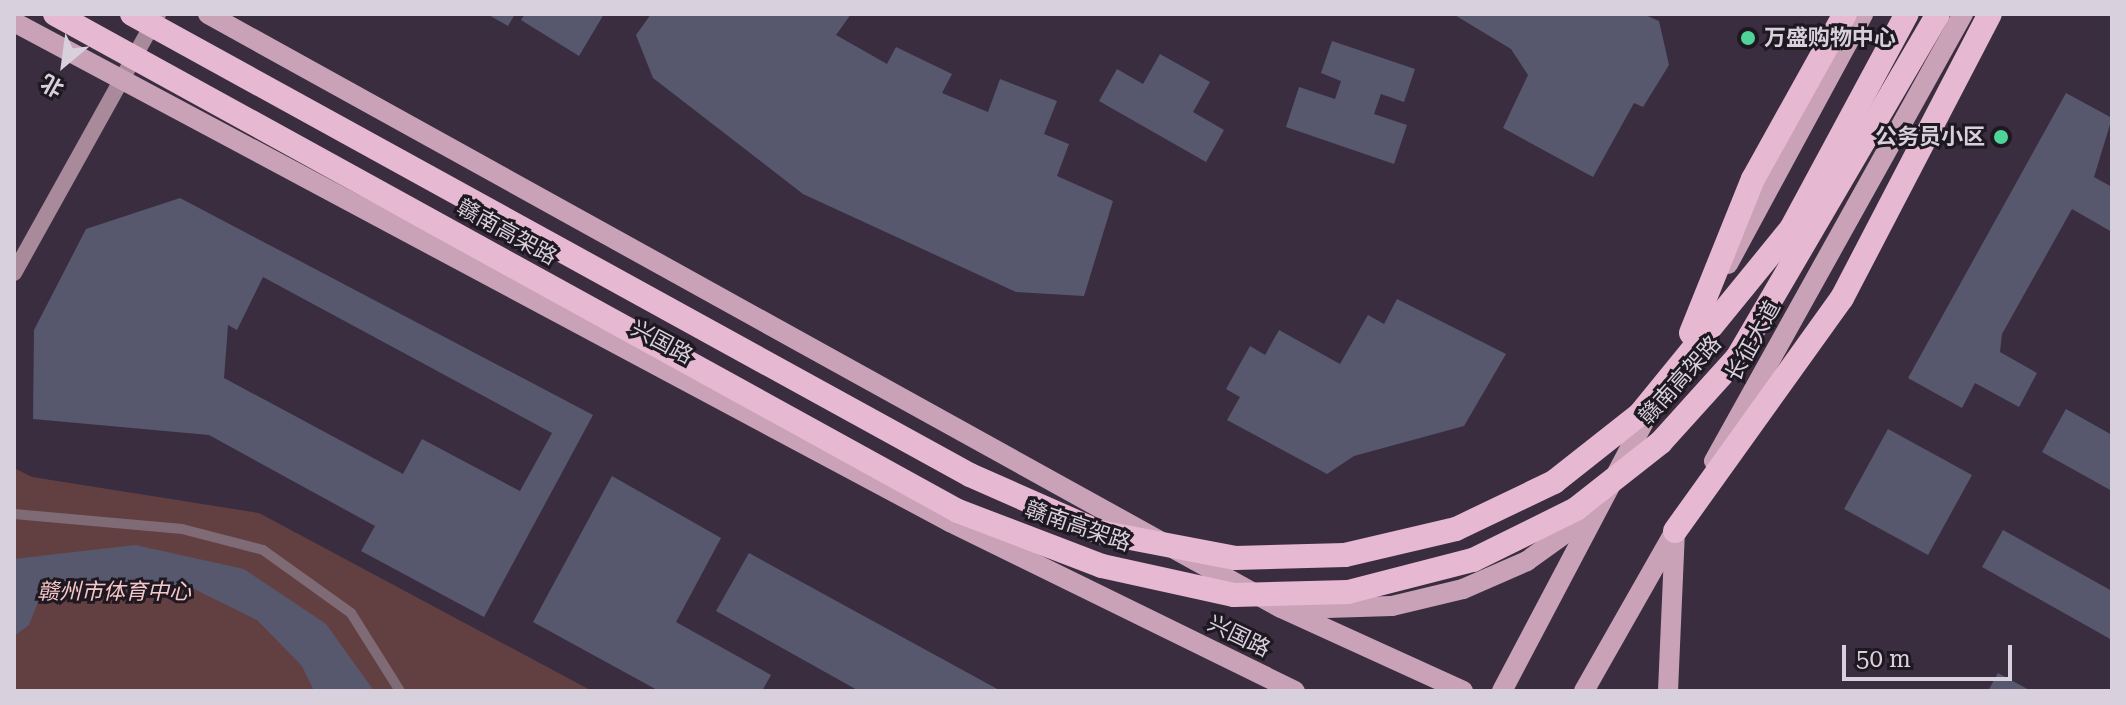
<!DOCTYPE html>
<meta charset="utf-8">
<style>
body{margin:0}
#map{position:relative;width:2126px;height:705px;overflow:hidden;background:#3a2d40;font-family:"Roboto Serif","Noto Sans SC",serif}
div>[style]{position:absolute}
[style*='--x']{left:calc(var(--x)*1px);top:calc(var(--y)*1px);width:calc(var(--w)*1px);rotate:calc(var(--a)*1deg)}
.green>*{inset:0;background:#624042}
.building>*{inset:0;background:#57586e}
.lane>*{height:10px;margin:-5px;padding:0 5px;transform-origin:5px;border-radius:5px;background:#7e6b75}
.secondary>*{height:16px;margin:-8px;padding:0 8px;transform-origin:8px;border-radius:8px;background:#a98a9a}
.primary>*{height:20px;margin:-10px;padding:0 10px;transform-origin:10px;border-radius:10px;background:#c9a2b7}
.highway>*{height:24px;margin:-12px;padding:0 12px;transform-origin:12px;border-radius:12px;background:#e7b8d1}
.highway-bridge>*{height:24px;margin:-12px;padding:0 12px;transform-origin:12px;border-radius:12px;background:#e7b8d1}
.dots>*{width:22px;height:22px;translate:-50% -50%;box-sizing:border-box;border:4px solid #1e1820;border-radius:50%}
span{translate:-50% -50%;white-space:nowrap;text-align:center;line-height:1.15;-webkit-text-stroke:6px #1e1820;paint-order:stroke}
.poi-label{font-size:22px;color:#d8d0dc;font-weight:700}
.left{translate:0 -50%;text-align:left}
.right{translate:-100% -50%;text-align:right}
.street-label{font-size:22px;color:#d8d0dc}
.park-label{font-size:22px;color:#f7c6c8;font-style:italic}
.frame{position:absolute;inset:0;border:16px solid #d8d0dc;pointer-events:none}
.north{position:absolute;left:24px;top:24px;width:80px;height:80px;-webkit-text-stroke:6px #1e1820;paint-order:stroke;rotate:209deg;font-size:22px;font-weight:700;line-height:32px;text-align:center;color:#d8d0dc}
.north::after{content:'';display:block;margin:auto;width:28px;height:36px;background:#d8d0dc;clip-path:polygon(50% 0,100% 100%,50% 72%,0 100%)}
.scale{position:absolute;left:1842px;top:645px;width:170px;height:36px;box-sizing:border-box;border:4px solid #d8d0dc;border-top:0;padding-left:10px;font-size:24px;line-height:28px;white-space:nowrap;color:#d8d0dc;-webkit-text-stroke:6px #1e1820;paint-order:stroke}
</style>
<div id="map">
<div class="green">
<i style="clip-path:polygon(14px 468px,32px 477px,259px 513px,592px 691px,14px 691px)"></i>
</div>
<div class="building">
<i style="clip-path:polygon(487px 14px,515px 14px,508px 26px)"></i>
<i style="clip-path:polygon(525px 14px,604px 14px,579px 56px,521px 20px)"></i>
<i style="clip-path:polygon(651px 14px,851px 14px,836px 35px,887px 64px,896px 47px,952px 74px,942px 93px,988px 112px,1000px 79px,1057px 101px,1044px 134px,1069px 144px,1057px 176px,1113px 201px,1084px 296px,1016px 292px,803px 194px,653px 78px,636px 35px)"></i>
<i style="clip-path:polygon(1453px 14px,1643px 14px,1659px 21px,1669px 65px,1643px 107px,1634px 103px,1593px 177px,1503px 128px,1528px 75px,1511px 49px)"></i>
<i style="clip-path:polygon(1332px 41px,1415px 69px,1404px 102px,1381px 94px,1374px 114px,1407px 125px,1394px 164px,1286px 127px,1299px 87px,1335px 99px,1341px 81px,1321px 73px)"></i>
<i style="clip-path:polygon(1160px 54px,1210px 82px,1193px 112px,1224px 130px,1206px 162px,1099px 101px,1117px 69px,1143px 84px)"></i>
<i style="clip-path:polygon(2066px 93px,2112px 118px,2094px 177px,2112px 187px,2112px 232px,2072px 209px,2002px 334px,2000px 352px,2037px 373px,2019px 407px,1975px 383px,1962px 408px,1908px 378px)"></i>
<i style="clip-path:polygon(evenodd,180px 198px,593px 415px,484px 617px,361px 551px,375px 526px,209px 435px,33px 419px,34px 330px,86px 229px,180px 198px,263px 277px,552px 433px,520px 491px,422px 439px,403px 474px,224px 378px,228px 325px,237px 330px,263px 277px)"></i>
<i style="clip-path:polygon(1397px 299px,1506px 354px,1464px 426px,1354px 456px,1327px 474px,1227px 420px,1240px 397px,1226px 389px,1250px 346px,1265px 355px,1279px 330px,1340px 364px,1368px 315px,1384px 324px)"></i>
<i style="clip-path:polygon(2066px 409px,2112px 435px,2112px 491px,2042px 452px)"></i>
<i style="clip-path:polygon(1888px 429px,1972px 475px,1928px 555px,1844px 509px)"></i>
<i style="clip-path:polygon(612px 476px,721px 538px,676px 622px,771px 675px,762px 691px,659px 691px,533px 622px)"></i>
<i style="clip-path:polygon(2003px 530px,2112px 591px,2112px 640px,1982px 567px)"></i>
<i style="clip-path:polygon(135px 545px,244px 569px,326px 624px,374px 691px,314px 691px,302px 666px,257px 620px,192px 588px,158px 584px,83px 598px,66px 585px,40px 597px,29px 625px,14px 636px,14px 559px)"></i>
<i style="clip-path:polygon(749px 553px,840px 603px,1001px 691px,859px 691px,716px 611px)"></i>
<i style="clip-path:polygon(1998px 673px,2031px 691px,1988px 691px)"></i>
</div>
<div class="lane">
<i style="--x:14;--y:514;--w:169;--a:5.1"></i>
<i style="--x:182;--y:529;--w:84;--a:14.5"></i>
<i style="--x:263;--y:550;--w:108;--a:35.6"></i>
<i style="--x:351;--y:613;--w:92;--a:57.9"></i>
</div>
<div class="secondary">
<i style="--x:14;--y:273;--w:296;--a:-60.9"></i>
</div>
<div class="primary">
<i style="--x:208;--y:14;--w:1226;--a:28.97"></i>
<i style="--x:1281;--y:608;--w:200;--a:24.5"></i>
<i style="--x:14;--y:22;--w:1061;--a:28.11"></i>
<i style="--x:950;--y:522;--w:384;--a:26.1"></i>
<i style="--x:1728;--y:264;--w:284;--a:-61.6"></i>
<i style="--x:1714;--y:461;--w:512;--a:-60.88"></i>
<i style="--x:1294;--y:609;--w:98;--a:-1.8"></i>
<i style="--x:1392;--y:606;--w:73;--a:-13.5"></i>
<i style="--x:1463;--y:589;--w:70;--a:-23.6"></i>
<i style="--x:1527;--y:561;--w:79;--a:-35.7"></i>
<i style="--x:1502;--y:691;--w:323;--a:-62.2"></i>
<i style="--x:1584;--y:691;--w:200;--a:-60.4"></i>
<i style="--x:1668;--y:691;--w:159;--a:-87.5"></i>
</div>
<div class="highway">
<i style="--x:1691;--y:333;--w:166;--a:-68.1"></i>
<i style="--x:1753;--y:179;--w:189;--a:-60.9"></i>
<i style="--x:1675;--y:531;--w:287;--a:-54.4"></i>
<i style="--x:1842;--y:298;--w:320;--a:-62.5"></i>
</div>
<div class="highway-bridge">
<i style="--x:55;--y:14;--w:1031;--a:28.83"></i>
<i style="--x:958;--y:511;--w:154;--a:20.9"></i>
<i style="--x:1102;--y:566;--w:135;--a:12.4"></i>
<i style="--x:1234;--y:595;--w:114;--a:-1.5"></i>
<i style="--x:1348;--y:592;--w:129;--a:-14.4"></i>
<i style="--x:1473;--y:560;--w:115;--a:-26.3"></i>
<i style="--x:1576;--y:509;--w:108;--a:-38.2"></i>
<i style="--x:1661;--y:442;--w:113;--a:-47.9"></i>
<i style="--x:1737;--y:358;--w:398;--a:-59.7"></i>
<i style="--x:132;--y:14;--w:956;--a:28.82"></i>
<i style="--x:970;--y:475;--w:141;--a:23.8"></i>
<i style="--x:1099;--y:532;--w:138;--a:10.8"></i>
<i style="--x:1235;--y:558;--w:110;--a:-1.6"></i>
<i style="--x:1345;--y:555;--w:114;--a:-13.2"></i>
<i style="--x:1456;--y:529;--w:109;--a:-25.6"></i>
<i style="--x:1554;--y:482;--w:110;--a:-38.3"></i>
<i style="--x:1640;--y:414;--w:239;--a:-50.8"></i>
<i style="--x:1791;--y:229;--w:244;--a:-61.7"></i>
</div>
<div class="dots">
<i style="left:1748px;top:38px;background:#4ed399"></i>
<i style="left:2001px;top:137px;background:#4ed399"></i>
</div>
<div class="poi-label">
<span class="left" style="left:1764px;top:38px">万盛购物中心</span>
<span class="right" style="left:1985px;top:137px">公务员小区</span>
</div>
<div class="street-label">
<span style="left:507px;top:232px;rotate:29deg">赣南高架路</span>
<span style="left:1753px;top:341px;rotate:-61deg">长征大道</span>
<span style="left:662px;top:342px;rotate:28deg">兴国路</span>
<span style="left:1680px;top:380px;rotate:-48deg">赣南高架路</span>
<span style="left:1078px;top:526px;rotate:19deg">赣南高架路</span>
<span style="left:1239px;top:636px;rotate:26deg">兴国路</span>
</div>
<div class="park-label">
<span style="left:114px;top:592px">赣州市体育中心</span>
</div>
<div class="frame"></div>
<div class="north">北</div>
<div class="scale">50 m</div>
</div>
